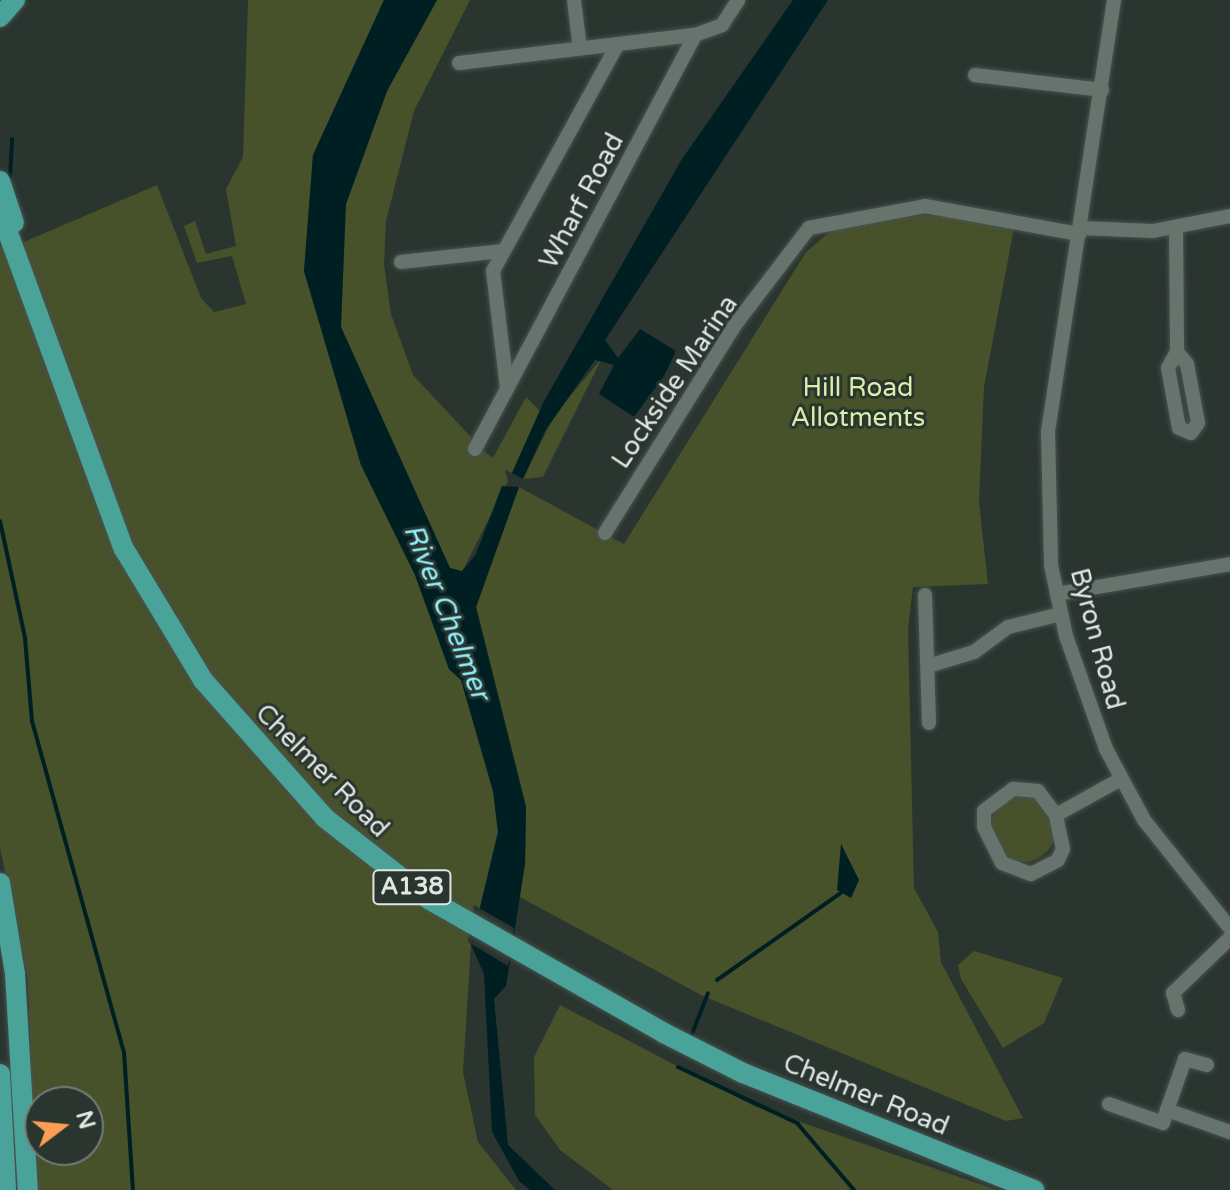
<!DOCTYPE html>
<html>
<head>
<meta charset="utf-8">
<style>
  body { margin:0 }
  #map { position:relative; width:1230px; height:1190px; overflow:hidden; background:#2a3530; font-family:"Varela Round",sans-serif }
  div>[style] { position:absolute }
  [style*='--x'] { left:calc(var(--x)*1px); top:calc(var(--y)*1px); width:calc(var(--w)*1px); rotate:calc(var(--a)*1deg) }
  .green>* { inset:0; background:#47512a }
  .round { border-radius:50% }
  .water>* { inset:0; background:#001f23 }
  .pier>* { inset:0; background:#2a3530 }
  .stream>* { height:4px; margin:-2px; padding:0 2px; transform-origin:2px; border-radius:2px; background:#001f23 }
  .roads { filter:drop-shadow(0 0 2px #48524d) drop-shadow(0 0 2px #48524d) }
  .minor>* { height:14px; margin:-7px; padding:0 7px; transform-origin:7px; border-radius:7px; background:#67746d }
  .primary>* { height:20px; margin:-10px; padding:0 10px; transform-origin:10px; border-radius:10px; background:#4aa399 }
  span { translate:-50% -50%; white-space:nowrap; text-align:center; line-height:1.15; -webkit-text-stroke:6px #2a3530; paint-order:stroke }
  .shield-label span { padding:2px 6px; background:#2a3530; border:2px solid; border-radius:6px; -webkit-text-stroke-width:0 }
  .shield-label { font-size:24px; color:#e0e7e3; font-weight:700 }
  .street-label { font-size:26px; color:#e0e7e3 }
  .park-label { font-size:26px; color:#daeea8 }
  .water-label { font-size:28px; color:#8eeffd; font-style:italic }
  .north { position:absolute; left:24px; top:1086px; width:80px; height:80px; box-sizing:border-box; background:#2a3530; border:2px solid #737c78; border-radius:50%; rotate:74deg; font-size:22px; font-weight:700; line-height:32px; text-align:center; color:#e0e7e3 }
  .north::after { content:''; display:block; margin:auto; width:28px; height:36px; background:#fc9d54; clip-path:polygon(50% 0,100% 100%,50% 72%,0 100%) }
</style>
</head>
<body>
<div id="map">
  <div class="green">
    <div style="clip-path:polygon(evenodd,248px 0,384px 0,313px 155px,304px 271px,361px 465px,415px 575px,449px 669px,461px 680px,493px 791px,498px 832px,471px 945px,463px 1072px,478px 1142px,516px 1190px,35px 1190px,28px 978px,0 848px,0 244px,5px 250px,157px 185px,201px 298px,214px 312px,246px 304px,232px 256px,197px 263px,184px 226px,195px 221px,206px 254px,236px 246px,226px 189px,243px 157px,248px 0,40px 1102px,88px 1102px,88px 1150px,40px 1150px,40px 1102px)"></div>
    <div style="clip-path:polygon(470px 0,414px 111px,386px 221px,384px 264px,391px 314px,413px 375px,484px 451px,493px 458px,526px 397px,540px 411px,512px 473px,505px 470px,508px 481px,462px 572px,450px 568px,421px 511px,341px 327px,338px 267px,346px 204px,387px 91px,437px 0)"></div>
    <div style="clip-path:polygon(925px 214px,1014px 228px,984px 387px,979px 502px,988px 584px,913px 587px,908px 629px,914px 888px,938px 932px,941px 962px,1023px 1118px,1006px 1121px,703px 996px,516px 895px,525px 864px,526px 807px,476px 607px,519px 487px,624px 544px,806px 252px,833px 229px)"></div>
    <div style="clip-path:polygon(602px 358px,543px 477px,523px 479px,555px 414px)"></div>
    <div class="round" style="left:990px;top:796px;width:66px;height:66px"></div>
    <div style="clip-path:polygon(974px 951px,1063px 978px,1044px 1023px,1003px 1048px,961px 979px,958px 965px)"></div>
    <div style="clip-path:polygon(560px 1005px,754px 1106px,997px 1190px,613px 1190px,560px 1150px,535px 1115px,534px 1057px)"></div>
  </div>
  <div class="water">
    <div style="clip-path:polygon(384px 0,437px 0,387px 91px,346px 204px,341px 327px,450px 568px,462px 571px,476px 554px,502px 486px,519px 487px,476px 607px,526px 807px,525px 864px,506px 986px,494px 999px,508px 1145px,555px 1190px,530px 1190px,519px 1181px,492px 1132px,484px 974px,471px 945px,498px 832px,493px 791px,461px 680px,449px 669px,415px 575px,361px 465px,304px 271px,313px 155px)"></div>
    <div style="clip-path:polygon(793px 0,828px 0,605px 340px,618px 358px,640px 329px,676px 351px,664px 376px,634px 417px,599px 394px,614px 365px,595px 360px,545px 431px,523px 479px,512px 473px,544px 401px,682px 159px)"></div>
    <div style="clip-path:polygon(841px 844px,859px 880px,851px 898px,837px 890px)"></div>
  </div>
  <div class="pier">
    <div style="clip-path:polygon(474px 905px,514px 928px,508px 966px,468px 942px)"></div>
  </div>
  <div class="stream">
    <div style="--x:10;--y:178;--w:39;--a:-87"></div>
    <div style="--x:0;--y:521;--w:120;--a:77.9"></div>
    <div style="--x:25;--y:638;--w:83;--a:85.2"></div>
    <div style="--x:32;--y:721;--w:344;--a:74.5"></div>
    <div style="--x:124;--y:1052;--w:138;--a:86.3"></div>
    <div style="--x:717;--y:980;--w:151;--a:-35.1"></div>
    <div style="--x:690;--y:1039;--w:49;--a:-68.6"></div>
    <div style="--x:678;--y:1067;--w:132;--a:25.2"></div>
    <div style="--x:797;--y:1123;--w:88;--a:49.6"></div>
  </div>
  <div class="roads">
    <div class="minor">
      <div style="--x:574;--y:0;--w:49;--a:83"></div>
      <div style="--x:1114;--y:0;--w:435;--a:98.7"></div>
      <div style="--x:1048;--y:430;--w:135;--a:88.7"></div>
      <div style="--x:1051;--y:565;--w:73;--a:78.1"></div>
      <div style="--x:1066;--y:636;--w:120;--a:70.5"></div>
      <div style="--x:1106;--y:749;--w:81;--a:61.8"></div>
      <div style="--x:1144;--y:820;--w:138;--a:51.5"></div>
      <div style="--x:459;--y:63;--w:238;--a:-6.8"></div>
      <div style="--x:975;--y:75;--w:128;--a:6.7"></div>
      <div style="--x:1176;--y:227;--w:125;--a:89.5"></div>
      <div style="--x:1177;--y:352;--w:16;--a:50"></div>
      <div style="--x:1187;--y:364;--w:60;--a:79.4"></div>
      <div style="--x:1198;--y:423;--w:12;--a:125"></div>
      <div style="--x:1191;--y:433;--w:13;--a:-157"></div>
      <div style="--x:1179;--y:428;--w:61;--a:-100.4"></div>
      <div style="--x:1168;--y:368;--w:18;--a:-61"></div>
      <div style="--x:1080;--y:228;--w:73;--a:2.4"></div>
      <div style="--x:1153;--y:231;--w:78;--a:-11"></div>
      <div style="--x:401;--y:262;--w:103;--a:-6.2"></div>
      <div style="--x:507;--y:388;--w:118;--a:-96.8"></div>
      <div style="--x:493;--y:271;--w:259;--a:-61.2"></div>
      <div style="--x:475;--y:449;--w:469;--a:-62"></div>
      <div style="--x:695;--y:35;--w:29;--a:-20"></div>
      <div style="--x:722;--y:25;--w:30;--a:-57"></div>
      <div style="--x:605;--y:533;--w:245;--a:-58"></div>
      <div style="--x:735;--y:325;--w:122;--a:-52.7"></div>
      <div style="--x:809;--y:228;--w:118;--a:-10.7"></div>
      <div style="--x:925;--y:206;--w:157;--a:10.3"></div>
      <div style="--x:1057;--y:594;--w:176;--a:-9.8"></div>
      <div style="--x:925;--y:595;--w:128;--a:88.2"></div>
      <div style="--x:928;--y:666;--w:48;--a:-16.9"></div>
      <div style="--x:974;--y:652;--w:42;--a:-36.3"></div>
      <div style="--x:1008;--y:627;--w:55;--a:-13.8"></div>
      <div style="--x:1056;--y:815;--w:30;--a:-127"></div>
      <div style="--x:1038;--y:791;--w:25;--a:-175"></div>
      <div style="--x:1013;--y:789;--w:36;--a:143"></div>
      <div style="--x:984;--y:811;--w:16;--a:90"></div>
      <div style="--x:984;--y:827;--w:40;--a:63.4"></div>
      <div style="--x:1002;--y:863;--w:31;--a:21"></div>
      <div style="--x:1031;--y:874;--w:30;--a:-27"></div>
      <div style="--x:1058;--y:860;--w:12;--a:-66"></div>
      <div style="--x:1063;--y:849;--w:35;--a:-102"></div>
      <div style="--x:1056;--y:815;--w:74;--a:-29"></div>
      <div style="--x:1178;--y:1010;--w:18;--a:-106"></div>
      <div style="--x:1173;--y:993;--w:79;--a:-44"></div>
      <div style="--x:1207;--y:1065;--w:23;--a:-165"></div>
      <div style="--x:1185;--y:1059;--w:54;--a:109.4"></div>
      <div style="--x:1167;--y:1110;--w:67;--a:19.2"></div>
      <div style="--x:1109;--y:1104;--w:57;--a:19.4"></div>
      <div style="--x:1163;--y:1123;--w:14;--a:-73"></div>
    </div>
    <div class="primary">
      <div style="--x:0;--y:17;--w:23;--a:-49"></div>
      <div style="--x:0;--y:181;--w:44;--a:71.6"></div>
      <div style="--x:0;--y:211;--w:360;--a:69.9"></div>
      <div style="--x:124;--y:549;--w:153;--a:58.9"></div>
      <div style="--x:203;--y:680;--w:184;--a:48.5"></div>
      <div style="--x:325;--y:818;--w:133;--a:38"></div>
      <div style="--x:430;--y:900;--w:269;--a:29.6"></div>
      <div style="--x:664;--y:1033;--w:89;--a:26.9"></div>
      <div style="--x:743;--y:1073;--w:314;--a:21.9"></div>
      <div style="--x:0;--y:883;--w:92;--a:80.6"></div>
      <div style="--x:15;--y:974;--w:216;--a:86.6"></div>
      <div style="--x:0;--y:1074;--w:116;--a:87"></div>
    </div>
  </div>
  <div class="shield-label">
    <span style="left:412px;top:887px">A138</span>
  </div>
  <div class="street-label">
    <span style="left:582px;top:201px;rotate:-62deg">Wharf Road</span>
    <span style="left:675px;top:382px;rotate:-56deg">Lockside Marina</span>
    <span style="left:1097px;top:639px;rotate:75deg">Byron Road</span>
    <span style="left:322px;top:771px;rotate:45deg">Chelmer Road</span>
    <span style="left:866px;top:1095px;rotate:22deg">Chelmer Road</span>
  </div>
  <div class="park-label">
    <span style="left:858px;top:403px">Hill Road<br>Allotments</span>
  </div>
  <div class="water-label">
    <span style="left:447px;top:612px;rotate:68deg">River Chelmer</span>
  </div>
  <div class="north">N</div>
</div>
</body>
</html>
